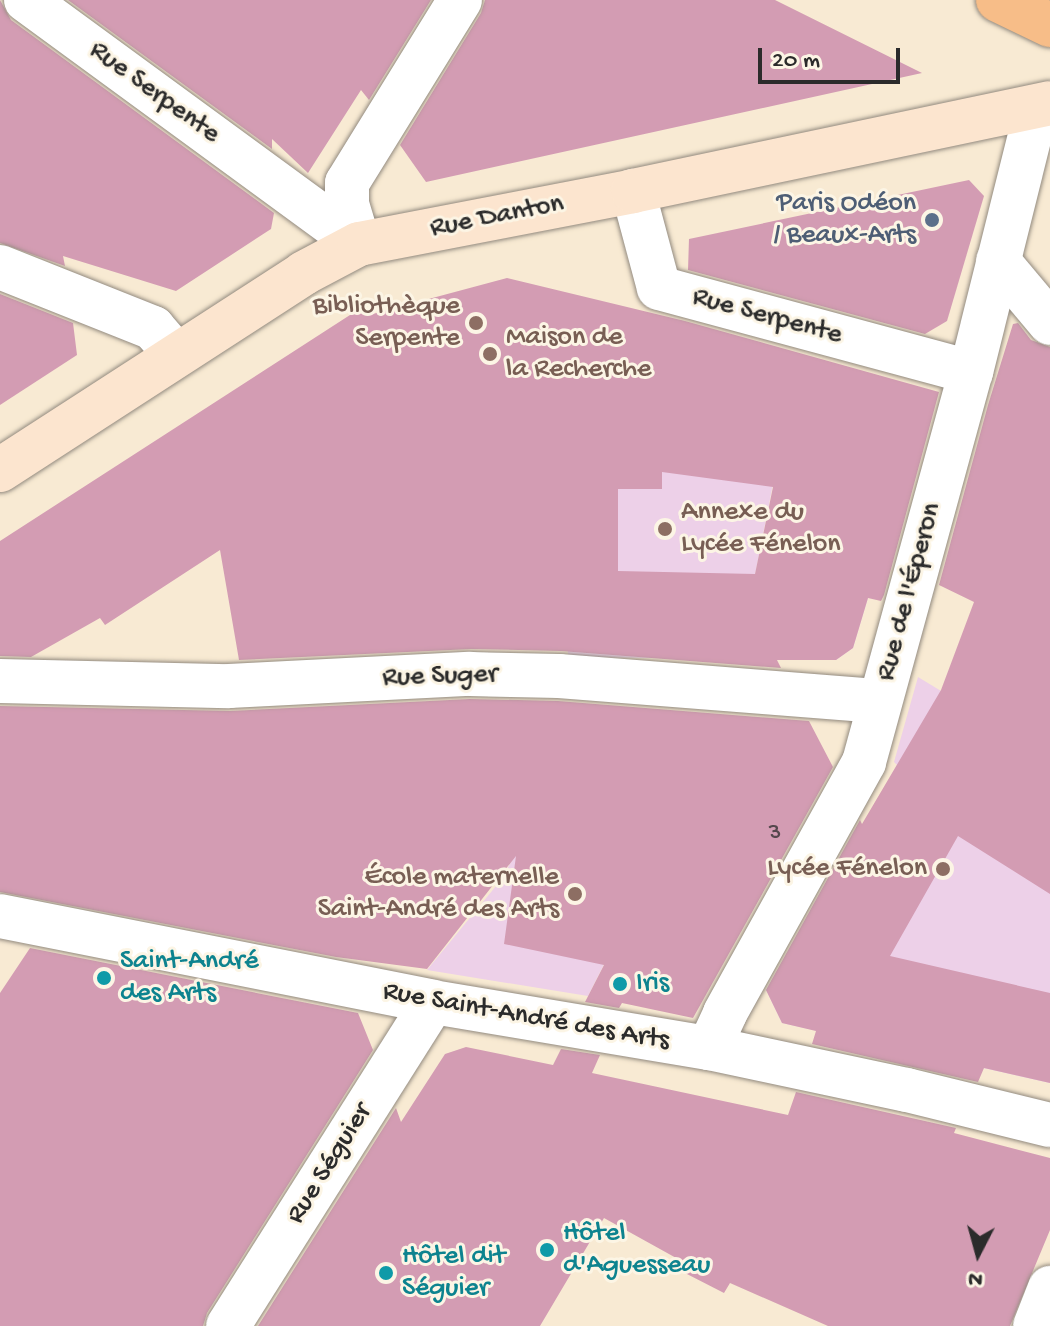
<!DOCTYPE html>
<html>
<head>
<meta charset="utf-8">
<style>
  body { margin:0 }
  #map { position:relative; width:1050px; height:1326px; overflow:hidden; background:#f8ead3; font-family:"Gochi Hand",sans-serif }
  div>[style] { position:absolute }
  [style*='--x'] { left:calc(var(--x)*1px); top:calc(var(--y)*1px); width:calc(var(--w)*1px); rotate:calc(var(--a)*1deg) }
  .built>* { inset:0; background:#edd0e8 }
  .building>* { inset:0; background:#d39cb3 }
  .roads { filter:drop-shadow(0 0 2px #928a7f) drop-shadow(0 0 2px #928a7f) }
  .street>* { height:44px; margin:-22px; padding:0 22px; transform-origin:22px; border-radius:22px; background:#fff }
  .secondary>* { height:44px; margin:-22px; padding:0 22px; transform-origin:22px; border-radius:22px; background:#fce5cf }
  .primary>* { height:44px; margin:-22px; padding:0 22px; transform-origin:22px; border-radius:22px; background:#f7bd88 }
  .dots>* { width:22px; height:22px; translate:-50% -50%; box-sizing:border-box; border:4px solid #fcf5e5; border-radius:50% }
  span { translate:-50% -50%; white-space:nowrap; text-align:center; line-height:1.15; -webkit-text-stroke:6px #fcf5e5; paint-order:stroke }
  .number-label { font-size:24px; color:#55474d }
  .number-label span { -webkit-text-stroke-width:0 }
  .street-label { font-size:28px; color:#2b2b2b }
  .service-label { font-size:28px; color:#4e5e75 }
  .right { translate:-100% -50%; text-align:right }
  .education-label { font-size:28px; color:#785e54 }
  .left { translate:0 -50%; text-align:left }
  .culture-label { font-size:28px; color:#0d838f }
  .north { position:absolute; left:938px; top:1214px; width:80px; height:80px; -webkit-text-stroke:6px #fcf5e5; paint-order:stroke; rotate:186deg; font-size:22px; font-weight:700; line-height:32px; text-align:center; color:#2b2b2b }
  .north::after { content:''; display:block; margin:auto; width:28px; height:36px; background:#2b2b2b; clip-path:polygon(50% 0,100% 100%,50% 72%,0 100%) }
  .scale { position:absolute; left:758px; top:48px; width:142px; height:36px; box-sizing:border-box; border:4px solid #2b2b2b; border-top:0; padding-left:10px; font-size:24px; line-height:28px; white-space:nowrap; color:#2b2b2b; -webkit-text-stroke:6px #fcf5e5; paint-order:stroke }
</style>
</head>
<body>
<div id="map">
  <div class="built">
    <div style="clip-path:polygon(564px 457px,773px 484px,755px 575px,868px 598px,853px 648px,836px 660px,568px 657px)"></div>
    <div style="clip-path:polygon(918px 677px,1050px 757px,1050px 1083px,782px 1023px,766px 990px,897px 765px,894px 762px)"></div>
    <div style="clip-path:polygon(523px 795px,638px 897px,588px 996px,427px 970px,496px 886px,515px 856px)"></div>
  </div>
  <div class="building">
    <div style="clip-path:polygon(0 0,11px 20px,274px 213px,271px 229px,176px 291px,63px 256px,65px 266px,0 243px)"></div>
    <div style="clip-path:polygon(68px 0,431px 0,369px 100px,361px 90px,308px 173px,272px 139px,272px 149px)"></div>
    <div style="clip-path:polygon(485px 0,775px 0,922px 73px,426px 182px,400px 145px,481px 13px)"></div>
    <div style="clip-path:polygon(969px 180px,984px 196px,947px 321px,925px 334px,688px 270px,689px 239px)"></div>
    <div style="clip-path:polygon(evenodd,507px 278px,685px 321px,939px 392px,884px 595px,881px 601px,868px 598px,853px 648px,836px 660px,777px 660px,781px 668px,561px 651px,471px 649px,239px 660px,220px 550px,105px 625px,100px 618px,31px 657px,0 656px,0 541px,350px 315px,359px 312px,369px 315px,507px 278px,662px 472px,773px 487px,755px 574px,618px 571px,618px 489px,662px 489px,662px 472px)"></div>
    <div style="clip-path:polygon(0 294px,73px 323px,77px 355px,0 405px)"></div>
    <div style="clip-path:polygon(1018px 323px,1031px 340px,1050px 347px,1050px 894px,958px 836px,890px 956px,1050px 993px,1050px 1083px,984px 1068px,978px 1082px,812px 1044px,816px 1031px,782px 1023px,766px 990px,860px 820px,862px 824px,941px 690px,974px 602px,939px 585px,988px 405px,1013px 324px)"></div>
    <div style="clip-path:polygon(470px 699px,558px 701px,809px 721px,833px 767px,693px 1018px,622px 1003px,619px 1008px,585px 1002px,604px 965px,504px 944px,516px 856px,427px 969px,336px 957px,0 892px,0 706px,230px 711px)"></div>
    <div style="clip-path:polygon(30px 948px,358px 1013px,373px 1050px,207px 1313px,203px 1326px,0 1326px,0 993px)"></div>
    <div style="clip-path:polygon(466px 1047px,553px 1065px,561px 1049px,600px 1055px,592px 1073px,788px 1115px,796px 1092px,956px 1128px,954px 1133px,1050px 1158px,1050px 1230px,1010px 1326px,828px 1326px,730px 1283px,724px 1293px,683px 1272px,687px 1264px,604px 1218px,540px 1326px,258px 1326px,396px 1108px,401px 1122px,445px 1054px)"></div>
  </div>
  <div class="roads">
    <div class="street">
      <div style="--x:26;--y:0;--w:413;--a:36.2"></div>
      <div style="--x:633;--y:191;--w:100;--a:75"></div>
      <div style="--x:659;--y:288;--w:323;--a:15.1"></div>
      <div style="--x:359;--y:244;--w:42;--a:-106.7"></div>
      <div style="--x:347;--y:204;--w:21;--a:-90"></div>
      <div style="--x:347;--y:183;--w:215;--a:-58.3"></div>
      <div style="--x:998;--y:261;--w:81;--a:50"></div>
      <div style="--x:0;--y:267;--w:165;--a:21.7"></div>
      <div style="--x:153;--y:328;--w:35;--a:49"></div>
      <div style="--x:0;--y:681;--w:229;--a:1.3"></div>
      <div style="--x:229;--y:686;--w:241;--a:-2.9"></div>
      <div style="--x:470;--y:674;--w:89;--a:1.3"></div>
      <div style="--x:559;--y:676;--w:321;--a:4.5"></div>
      <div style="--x:0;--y:916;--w:441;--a:11.2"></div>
      <div style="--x:433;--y:1002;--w:280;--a:9.5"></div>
      <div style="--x:709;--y:1048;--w:202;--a:12"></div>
      <div style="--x:907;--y:1090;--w:147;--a:13.8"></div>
      <div style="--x:709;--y:1048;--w:38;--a:-65"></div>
      <div style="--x:725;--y:1013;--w:287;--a:-61"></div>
      <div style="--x:864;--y:762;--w:404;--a:-74.7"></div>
      <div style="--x:971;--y:372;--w:273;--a:-76"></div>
      <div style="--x:228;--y:1326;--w:383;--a:-57.7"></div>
      <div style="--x:1035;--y:1326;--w:41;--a:-68.5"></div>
    </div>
    <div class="secondary">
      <div style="--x:0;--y:470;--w:362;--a:-32.9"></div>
      <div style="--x:304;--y:273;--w:62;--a:-27.8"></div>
      <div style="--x:359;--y:244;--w:279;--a:-10.9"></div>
      <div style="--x:633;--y:191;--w:426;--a:-11.9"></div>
    </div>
    <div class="primary">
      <div style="--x:998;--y:0;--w:58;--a:25.7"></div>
    </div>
  </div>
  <div class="dots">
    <div style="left:932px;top:220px;background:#5c6f8a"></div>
    <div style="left:476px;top:323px;background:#8d6e63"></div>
    <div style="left:490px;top:354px;background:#8d6e63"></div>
    <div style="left:665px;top:529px;background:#8d6e63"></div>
    <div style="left:943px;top:869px;background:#8d6e63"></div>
    <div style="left:575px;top:894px;background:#8d6e63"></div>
    <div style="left:104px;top:978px;background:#0f9aa8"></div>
    <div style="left:620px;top:984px;background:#0f9aa8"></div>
    <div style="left:547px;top:1250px;background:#0f9aa8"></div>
    <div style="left:386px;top:1273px;background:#0f9aa8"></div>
  </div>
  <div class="number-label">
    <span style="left:775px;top:834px">3</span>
  </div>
  <div class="street-label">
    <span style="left:154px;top:93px;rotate:36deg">Rue Serpente</span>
    <span style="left:497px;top:217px;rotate:-11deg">Rue Danton</span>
    <span style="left:767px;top:317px;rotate:15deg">Rue Serpente</span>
    <span style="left:910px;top:592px;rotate:-75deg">Rue de l'Éperon</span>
    <span style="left:440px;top:677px;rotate:-2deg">Rue Suger</span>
    <span style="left:526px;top:1017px;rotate:10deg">Rue Saint-André des Arts</span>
    <span style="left:330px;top:1164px;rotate:-58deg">Rue Séguier</span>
  </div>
  <div class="service-label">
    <span class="right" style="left:916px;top:220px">Paris Odéon<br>/ Beaux-Arts</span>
  </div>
  <div class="education-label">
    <span class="right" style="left:460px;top:323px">Bibliothèque<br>Serpente</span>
    <span class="left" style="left:506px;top:354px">Maison de<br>la Recherche</span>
    <span class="left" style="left:681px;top:529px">Annexe du<br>Lycée Fénelon</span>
    <span class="right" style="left:927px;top:869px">Lycée Fénelon</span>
    <span class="right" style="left:559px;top:894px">École maternelle<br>Saint-André des Arts</span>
  </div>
  <div class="culture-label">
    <span class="left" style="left:120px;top:978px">Saint-André<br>des Arts</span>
    <span class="left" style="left:636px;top:984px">Iris</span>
    <span class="left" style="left:563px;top:1250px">Hôtel<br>d'Aguesseau</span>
    <span class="left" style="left:402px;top:1273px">Hôtel dit<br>Séguier</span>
  </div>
  <div class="north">N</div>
  <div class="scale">20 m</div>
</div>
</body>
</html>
